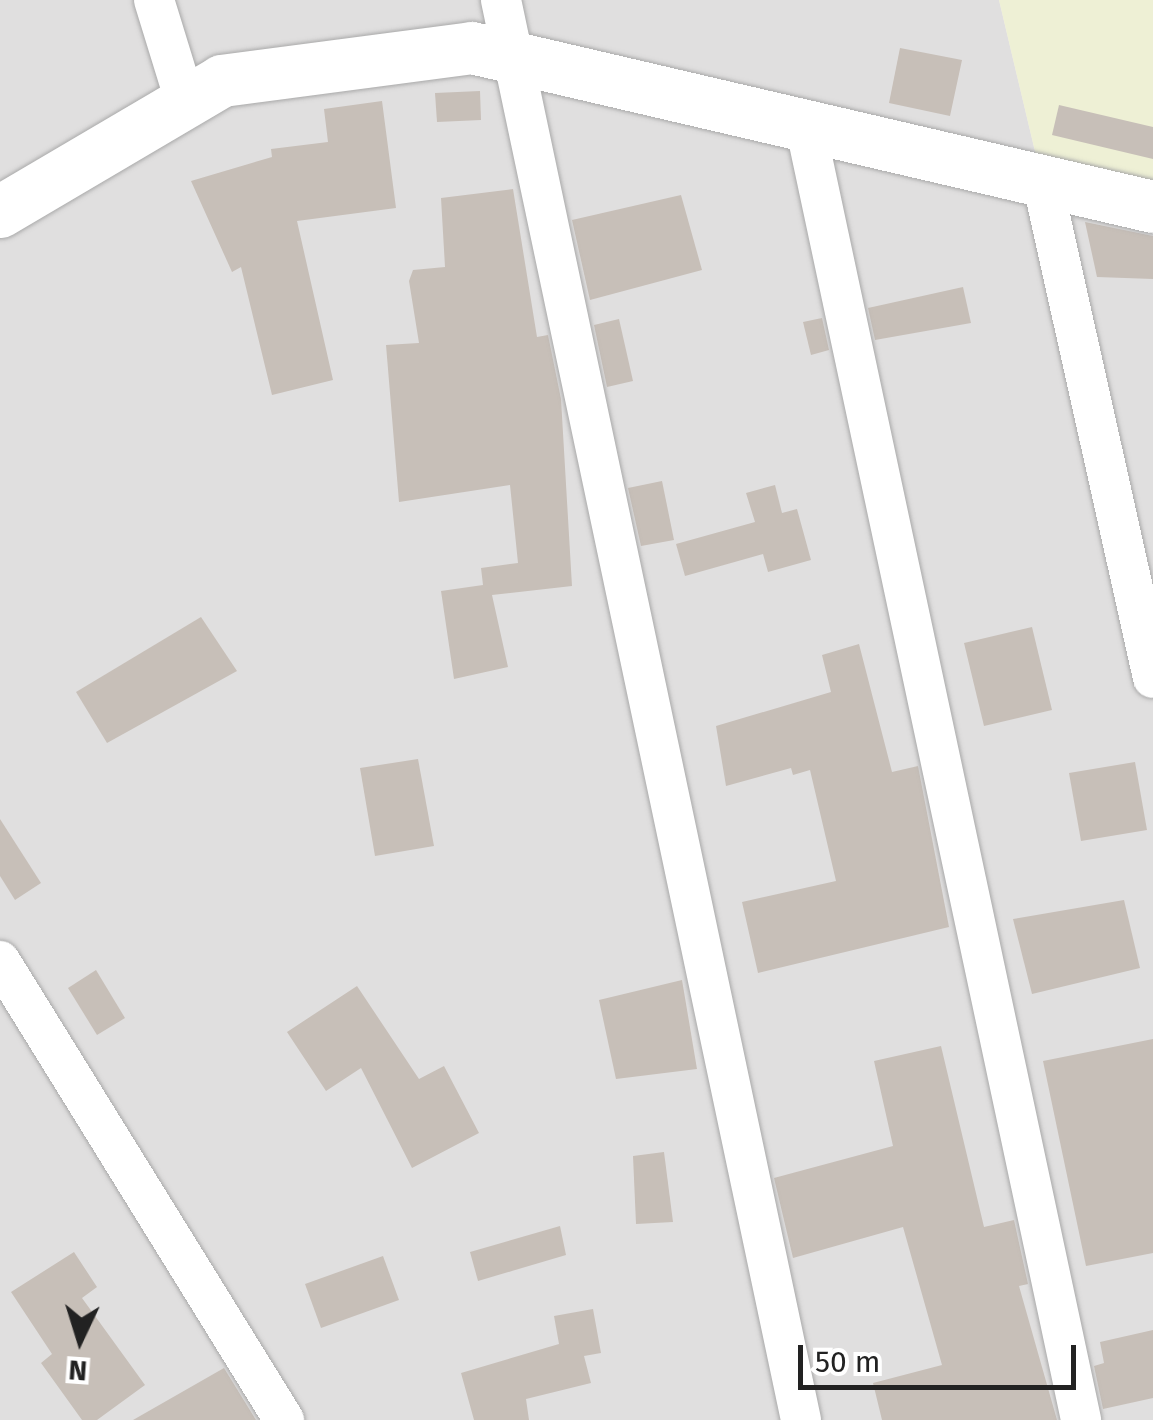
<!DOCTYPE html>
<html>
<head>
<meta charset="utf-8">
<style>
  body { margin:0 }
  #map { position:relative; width:1153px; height:1420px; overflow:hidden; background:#f2efe9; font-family:"Fira Sans",sans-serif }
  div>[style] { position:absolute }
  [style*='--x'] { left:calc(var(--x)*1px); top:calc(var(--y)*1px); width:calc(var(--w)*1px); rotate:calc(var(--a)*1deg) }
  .residential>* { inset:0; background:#e0dfdf }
  .farmland>* { inset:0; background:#eef0d5 }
  .building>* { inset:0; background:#c7bfb8 }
  .roads { filter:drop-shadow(0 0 2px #a9a9a9) drop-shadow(0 0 2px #a9a9a9) }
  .minor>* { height:40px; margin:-20px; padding:0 20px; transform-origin:20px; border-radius:20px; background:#fff }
  .tertiary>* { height:52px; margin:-26px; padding:0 26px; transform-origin:26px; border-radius:26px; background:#fff }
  span { translate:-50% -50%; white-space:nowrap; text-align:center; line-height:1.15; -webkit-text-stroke:8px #fff; paint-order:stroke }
  .north { position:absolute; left:30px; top:1290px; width:100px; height:100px; -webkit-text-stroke:8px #fff; paint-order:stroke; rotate:184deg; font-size:28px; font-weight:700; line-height:40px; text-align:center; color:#222 }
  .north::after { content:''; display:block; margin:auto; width:35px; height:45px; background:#222; clip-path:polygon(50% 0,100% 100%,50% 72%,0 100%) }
  .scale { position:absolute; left:798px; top:1345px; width:278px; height:45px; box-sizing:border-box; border:5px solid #222; border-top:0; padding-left:12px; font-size:30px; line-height:35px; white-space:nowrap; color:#222; -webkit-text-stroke:8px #fff; paint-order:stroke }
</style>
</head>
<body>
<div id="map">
  <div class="residential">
    <div style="clip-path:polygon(0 0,999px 0,1043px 185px,1153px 207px,1153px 1420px,0 1420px)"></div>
  </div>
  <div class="farmland">
    <div style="clip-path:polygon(999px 0,1153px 0,1153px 207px,1043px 185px)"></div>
  </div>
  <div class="building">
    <div style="clip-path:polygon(900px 48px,962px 60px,950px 116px,889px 103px)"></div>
    <div style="clip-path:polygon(480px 91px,481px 120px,437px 122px,435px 93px)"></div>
    <div style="clip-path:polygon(382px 101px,396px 208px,297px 221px,333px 380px,272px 395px,241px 267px,232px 272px,191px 181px,272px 157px,271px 149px,328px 142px,324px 109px)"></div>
    <div style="clip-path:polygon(1059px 105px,1153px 127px,1153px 159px,1052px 135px)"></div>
    <div style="clip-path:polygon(513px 189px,537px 337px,548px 335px,561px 399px,572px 586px,492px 595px,508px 667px,454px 679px,441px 591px,483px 585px,481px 568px,518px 563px,510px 485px,399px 502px,386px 345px,419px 343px,409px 281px,413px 270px,445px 267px,441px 198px)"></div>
    <div style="clip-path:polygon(681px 195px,702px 270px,590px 300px,572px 220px)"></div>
    <div style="clip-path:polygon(1085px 222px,1153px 236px,1153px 279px,1097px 277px)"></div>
    <div style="clip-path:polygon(963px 287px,971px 323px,875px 340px,868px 308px)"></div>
    <div style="clip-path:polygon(822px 318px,829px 350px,811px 355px,803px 322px)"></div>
    <div style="clip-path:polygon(619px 319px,633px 381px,607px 387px,594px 325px)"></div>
    <div style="clip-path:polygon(662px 481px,674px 540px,641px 546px,628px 488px)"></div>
    <div style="clip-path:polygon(775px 485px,782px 513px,797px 509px,811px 560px,768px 572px,763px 554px,685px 576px,676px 544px,755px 522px,746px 493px)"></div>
    <div style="clip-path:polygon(201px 617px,237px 671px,107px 743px,76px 692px)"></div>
    <div style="clip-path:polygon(1032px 627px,1052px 710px,984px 726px,964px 643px)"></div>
    <div style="clip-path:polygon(859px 644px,892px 772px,918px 766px,949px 927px,758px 973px,742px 902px,836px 881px,810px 770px,793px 775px,791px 768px,726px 786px,716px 726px,831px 692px,822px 655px)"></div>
    <div style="clip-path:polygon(418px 759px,434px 846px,375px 856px,360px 768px)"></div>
    <div style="clip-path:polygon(1135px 762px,1147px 830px,1081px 841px,1069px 773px)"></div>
    <div style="clip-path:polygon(0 819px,41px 883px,15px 900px,0 876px)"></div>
    <div style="clip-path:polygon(1124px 900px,1140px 968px,1032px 994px,1013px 919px)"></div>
    <div style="clip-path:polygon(96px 970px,125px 1018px,97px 1035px,68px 988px)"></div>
    <div style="clip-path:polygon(682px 980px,697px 1069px,616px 1079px,599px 1000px)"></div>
    <div style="clip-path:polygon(357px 986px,419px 1079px,444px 1066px,479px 1133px,412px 1168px,361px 1068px,326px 1091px,287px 1032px)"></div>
    <div style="clip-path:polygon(1153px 1039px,1153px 1253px,1086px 1266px,1043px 1061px)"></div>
    <div style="clip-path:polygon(941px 1046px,984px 1227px,1014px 1220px,1028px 1284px,1019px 1286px,1057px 1420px,882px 1420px,873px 1383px,942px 1365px,903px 1227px,793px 1258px,774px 1178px,893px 1146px,874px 1061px)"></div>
    <div style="clip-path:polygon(664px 1152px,673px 1222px,636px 1224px,633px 1156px)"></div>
    <div style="clip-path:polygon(560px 1226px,566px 1255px,478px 1281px,470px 1252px)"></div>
    <div style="clip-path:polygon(74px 1252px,97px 1287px,82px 1298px,145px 1385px,97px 1420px,82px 1420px,41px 1363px,52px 1354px,11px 1292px)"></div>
    <div style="clip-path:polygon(383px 1256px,399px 1300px,321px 1328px,305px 1284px)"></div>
    <div style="clip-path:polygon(593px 1309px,601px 1353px,584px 1356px,591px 1383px,526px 1399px,529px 1420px,474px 1420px,461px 1373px,559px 1344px,554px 1316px)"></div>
    <div style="clip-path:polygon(1153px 1330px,1153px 1398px,1103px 1409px,1094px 1366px,1104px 1363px,1100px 1342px)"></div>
    <div style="clip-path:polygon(224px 1368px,256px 1420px,133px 1420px)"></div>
  </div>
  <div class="roads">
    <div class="minor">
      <div style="--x:154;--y:0;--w:109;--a:72.9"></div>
      <div style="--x:501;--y:0;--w:1451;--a:78.07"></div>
      <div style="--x:806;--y:129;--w:1320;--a:77.97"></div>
      <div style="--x:1043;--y:185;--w:505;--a:77.42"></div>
      <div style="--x:0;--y:961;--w:540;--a:58.25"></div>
    </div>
    <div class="tertiary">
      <div style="--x:0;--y:212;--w:258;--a:-30.5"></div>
      <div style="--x:222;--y:81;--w:252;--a:-7.5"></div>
      <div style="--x:472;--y:48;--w:699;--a:13.14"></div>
    </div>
  </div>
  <div class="north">N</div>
  <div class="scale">50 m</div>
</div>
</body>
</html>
